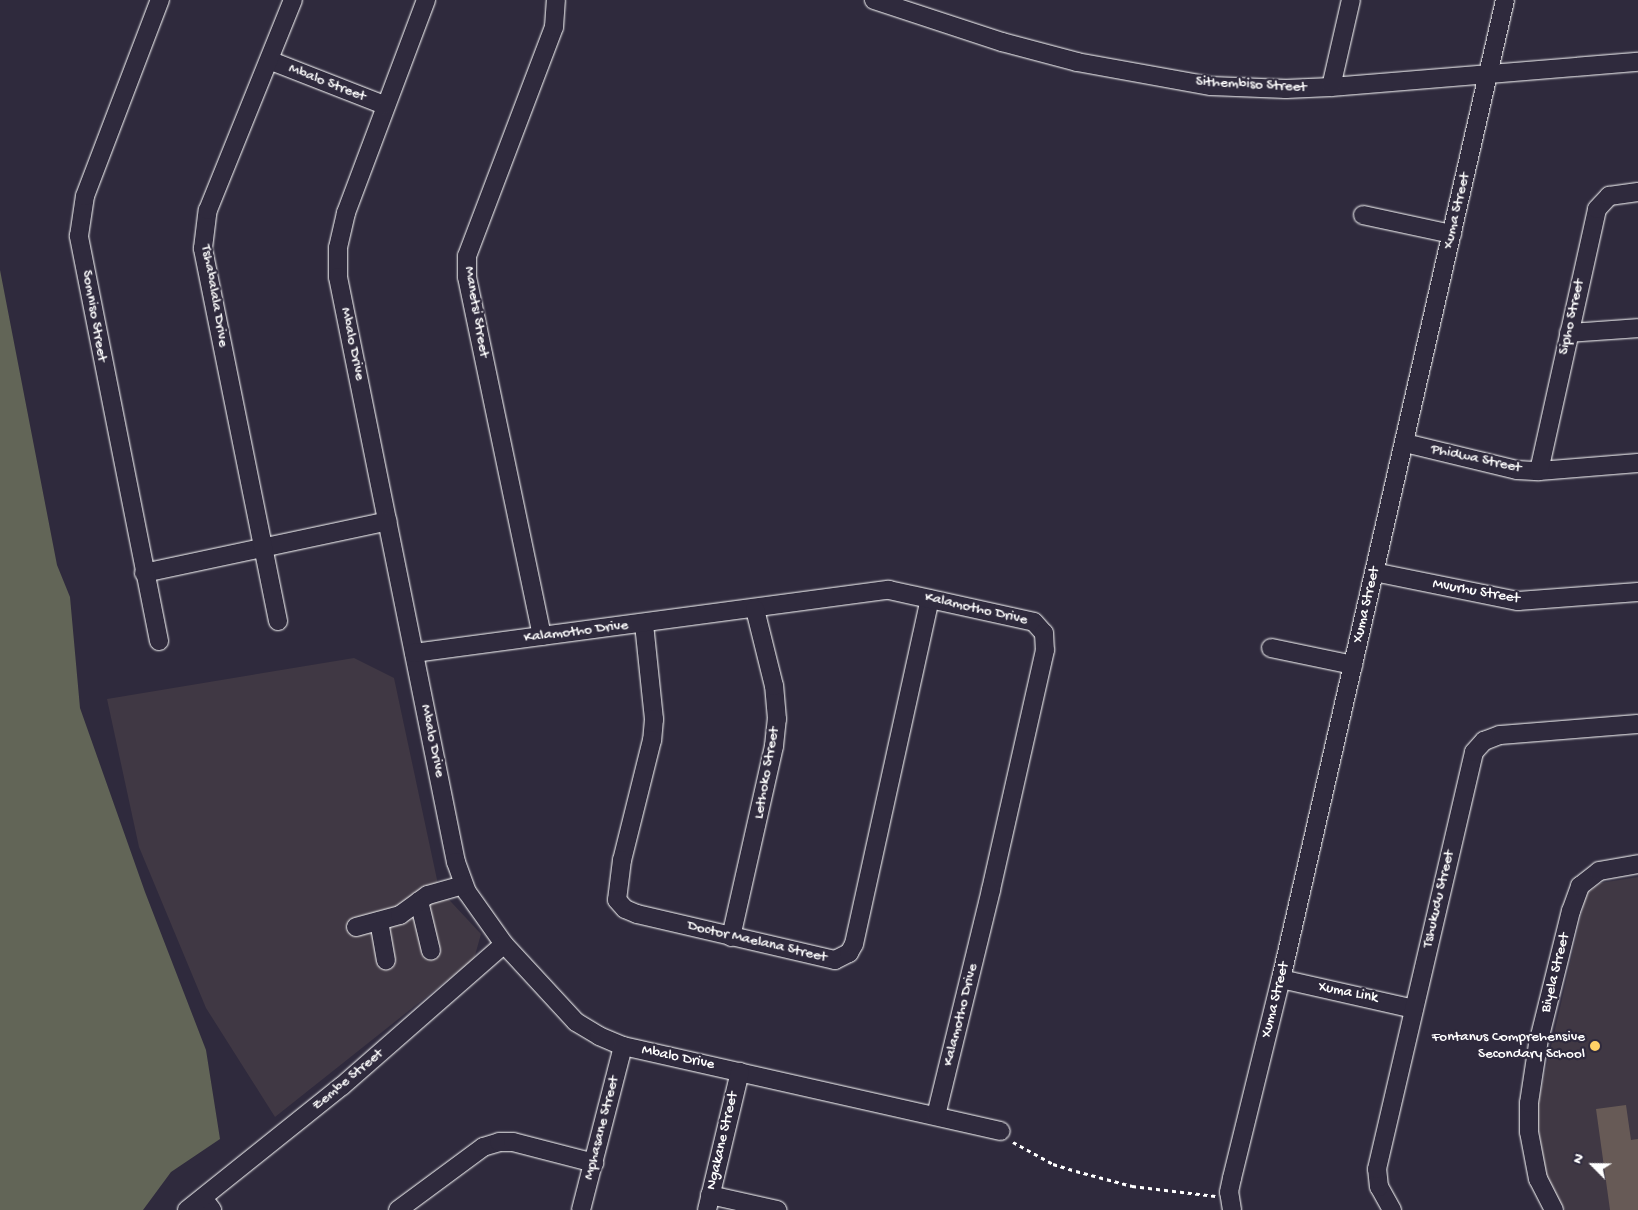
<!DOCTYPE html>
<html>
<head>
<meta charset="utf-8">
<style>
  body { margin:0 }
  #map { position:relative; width:1638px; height:1210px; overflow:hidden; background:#2f2a3d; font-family:"Gochi Hand",sans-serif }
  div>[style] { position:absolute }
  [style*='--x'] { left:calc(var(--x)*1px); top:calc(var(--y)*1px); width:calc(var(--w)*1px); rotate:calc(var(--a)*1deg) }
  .built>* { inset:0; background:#403844 }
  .green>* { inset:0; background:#626557 }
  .building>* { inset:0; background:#675a56 }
  .path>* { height:3px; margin-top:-1.5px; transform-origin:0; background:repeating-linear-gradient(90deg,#fff 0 4px,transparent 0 8px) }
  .roads { filter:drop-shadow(0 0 1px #fff) drop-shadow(0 0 1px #fff) }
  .minor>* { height:18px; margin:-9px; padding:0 9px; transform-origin:9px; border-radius:9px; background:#2f2a3d }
  .dots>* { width:14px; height:14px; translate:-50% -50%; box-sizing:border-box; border:2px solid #2f2a3d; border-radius:50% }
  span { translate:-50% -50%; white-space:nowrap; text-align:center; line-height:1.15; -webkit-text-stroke:4.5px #2f2a3d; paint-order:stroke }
  .street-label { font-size:15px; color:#fff }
  .poi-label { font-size:15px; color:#fff }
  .right { translate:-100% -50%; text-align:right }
  .north { position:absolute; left:1568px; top:1140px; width:50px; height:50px; -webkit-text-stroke:4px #2f2a3d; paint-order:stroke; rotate:293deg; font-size:14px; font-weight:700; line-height:20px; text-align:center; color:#fff }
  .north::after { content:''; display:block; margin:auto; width:18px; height:22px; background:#fff; clip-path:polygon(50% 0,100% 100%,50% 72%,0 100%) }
</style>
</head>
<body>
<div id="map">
  <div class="built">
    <div style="clip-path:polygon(354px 658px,394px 678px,439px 889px,481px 934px,474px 959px,275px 1117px,206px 1008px,139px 847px,107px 699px)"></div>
    <div style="clip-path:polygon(1638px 877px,1638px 1210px,1565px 1210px,1547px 1183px,1536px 1112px,1586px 894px,1600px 883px)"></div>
  </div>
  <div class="green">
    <div style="clip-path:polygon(0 270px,57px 565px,70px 597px,80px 708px,145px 892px,206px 1050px,220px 1139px,171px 1172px,143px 1210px,0 1210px)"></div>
  </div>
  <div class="building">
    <div style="clip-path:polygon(1626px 1105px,1631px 1140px,1638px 1139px,1638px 1210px,1610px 1210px,1596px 1109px)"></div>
  </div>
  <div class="path">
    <div style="--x:1013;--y:1142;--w:46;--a:28.8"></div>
    <div style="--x:1053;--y:1164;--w:24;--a:17"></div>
    <div style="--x:1076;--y:1171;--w:58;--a:15"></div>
    <div style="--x:1132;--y:1186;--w:84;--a:6.9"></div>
  </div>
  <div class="roads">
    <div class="minor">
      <div style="--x:426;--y:0;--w:228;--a:110.6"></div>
      <div style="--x:346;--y:213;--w:36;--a:103"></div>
      <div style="--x:338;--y:248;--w:29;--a:90"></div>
      <div style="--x:338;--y:277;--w:597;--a:78.6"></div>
      <div style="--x:456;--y:862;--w:32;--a:70"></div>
      <div style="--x:467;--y:892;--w:64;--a:54.6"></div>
      <div style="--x:504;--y:944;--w:106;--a:47.3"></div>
      <div style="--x:576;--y:1022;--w:27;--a:31"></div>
      <div style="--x:599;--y:1036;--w:26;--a:23"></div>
      <div style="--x:623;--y:1046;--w:387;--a:12.7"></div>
      <div style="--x:874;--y:0;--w:135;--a:18.2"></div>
      <div style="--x:1002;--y:42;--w:78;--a:14.9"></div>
      <div style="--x:1077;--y:62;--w:136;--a:10.2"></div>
      <div style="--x:1211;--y:86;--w:75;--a:2.3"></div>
      <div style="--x:1286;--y:89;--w:45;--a:-2.5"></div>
      <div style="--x:1331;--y:87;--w:308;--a:-4.7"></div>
      <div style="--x:271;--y:61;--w:121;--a:21.3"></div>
      <div style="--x:1331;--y:87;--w:89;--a:-77.1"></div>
      <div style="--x:1363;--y:215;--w:91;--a:12.1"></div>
      <div style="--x:1569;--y:333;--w:69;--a:-4.1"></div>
      <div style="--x:1405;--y:443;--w:115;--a:13.6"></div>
      <div style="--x:1517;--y:470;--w:22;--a:3"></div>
      <div style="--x:1539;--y:471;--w:99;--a:-4.6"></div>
      <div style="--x:1539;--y:471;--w:268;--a:-77.5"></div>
      <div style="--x:1597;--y:209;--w:18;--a:-47"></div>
      <div style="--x:1609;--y:196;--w:29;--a:-8"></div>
      <div style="--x:1374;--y:572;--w:147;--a:11.4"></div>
      <div style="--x:1518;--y:601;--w:120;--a:-4.3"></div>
      <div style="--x:144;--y:573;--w:249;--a:-12"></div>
      <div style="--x:278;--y:621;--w:380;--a:-101.4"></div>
      <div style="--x:203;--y:248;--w:38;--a:-83"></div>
      <div style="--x:208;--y:210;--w:227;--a:-68"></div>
      <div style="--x:644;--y:624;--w:96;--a:84"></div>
      <div style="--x:654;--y:719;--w:21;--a:95"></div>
      <div style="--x:652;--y:740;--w:124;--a:104"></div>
      <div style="--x:622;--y:860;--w:40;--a:97.1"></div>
      <div style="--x:617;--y:900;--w:12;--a:48"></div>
      <div style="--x:625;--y:909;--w:13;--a:23"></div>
      <div style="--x:637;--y:914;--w:203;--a:13.1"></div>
      <div style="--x:835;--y:960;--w:16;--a:-27"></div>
      <div style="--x:849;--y:953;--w:10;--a:-61"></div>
      <div style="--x:854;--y:944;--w:353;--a:-77.6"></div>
      <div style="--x:542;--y:636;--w:367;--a:-101.8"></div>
      <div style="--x:467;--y:277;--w:21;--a:-90"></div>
      <div style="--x:467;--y:256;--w:245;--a:-69.2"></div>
      <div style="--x:554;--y:27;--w:27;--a:-86"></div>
      <div style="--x:159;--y:641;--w:413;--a:-101.2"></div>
      <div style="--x:79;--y:236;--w:40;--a:-81.5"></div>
      <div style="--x:85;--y:196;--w:210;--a:-69.1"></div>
      <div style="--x:1271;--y:648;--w:84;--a:11.7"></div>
      <div style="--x:414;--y:653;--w:479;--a:-7.6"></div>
      <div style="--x:889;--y:590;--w:148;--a:12.4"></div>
      <div style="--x:1034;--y:622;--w:15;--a:48"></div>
      <div style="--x:1044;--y:633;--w:17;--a:87"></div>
      <div style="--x:1045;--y:650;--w:246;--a:102.7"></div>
      <div style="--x:991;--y:890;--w:232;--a:103.7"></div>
      <div style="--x:419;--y:901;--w:51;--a:76.5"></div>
      <div style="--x:379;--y:921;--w:40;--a:80"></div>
      <div style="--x:356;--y:927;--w:46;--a:-15.3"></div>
      <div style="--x:400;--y:915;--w:34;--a:-36"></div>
      <div style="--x:428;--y:895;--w:37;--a:-16"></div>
      <div style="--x:731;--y:937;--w:196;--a:-77.3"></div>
      <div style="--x:774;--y:746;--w:27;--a:-84"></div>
      <div style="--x:777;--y:719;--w:33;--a:-95"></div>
      <div style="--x:774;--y:686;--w:79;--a:-103.9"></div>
      <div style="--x:1281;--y:979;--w:136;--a:12.7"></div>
      <div style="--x:710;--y:1195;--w:69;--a:12.6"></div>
      <div style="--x:203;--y:1198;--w:15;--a:53"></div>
      <div style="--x:187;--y:1210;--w:198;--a:-38.7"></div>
      <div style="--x:342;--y:1086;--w:215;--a:-41.2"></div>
      <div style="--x:398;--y:1210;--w:106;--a:-36.5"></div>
      <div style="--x:483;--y:1147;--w:17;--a:-17"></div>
      <div style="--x:499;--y:1142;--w:14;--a:0"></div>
      <div style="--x:513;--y:1142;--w:84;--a:14.5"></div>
      <div style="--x:581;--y:1210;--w:169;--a:-75.6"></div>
      <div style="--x:707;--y:1210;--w:142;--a:-76.6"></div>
      <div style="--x:1232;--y:1210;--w:18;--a:-99"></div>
      <div style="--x:1229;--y:1192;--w:14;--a:-78"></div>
      <div style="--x:1232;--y:1178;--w:205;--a:-76.2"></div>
      <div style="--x:1281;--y:979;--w:1004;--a:-77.11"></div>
      <div style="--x:1392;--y:1210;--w:26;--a:-119"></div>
      <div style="--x:1379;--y:1187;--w:18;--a:-96"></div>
      <div style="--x:1377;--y:1169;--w:428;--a:-76.9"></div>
      <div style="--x:1474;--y:752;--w:15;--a:-48"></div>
      <div style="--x:1484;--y:741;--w:17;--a:-21"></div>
      <div style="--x:1500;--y:735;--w:138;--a:-4.6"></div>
      <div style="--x:1554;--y:1210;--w:35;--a:-117"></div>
      <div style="--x:1538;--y:1179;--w:48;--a:-100.8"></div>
      <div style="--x:1529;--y:1132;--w:29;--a:-90"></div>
      <div style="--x:1529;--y:1103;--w:60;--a:-81.3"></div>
      <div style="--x:1538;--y:1044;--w:137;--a:-76.1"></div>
      <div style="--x:1571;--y:911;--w:27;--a:-70"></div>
      <div style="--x:1580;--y:886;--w:24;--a:-38"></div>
      <div style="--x:1599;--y:871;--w:40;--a:-10"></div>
    </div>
  </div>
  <div class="dots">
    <div style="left:1595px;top:1046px;background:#ffd166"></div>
  </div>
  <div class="street-label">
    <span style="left:327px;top:83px;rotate:21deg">Mbalo Street</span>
    <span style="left:1251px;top:85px;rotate:3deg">Sithembiso Street</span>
    <span style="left:1457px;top:211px;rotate:-77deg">Xuma Street</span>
    <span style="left:214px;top:296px;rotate:80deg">Tshabalala Drive</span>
    <span style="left:476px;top:312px;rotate:80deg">Manetsi Street</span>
    <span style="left:94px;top:316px;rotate:80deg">Somniso Street</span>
    <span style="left:1572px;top:317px;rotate:-78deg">Sipho Street</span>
    <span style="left:352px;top:344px;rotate:78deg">Mbalo Drive</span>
    <span style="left:1476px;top:459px;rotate:12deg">Phidwa Street</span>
    <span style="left:1476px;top:592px;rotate:10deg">Mvurhu Street</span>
    <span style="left:1367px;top:605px;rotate:-77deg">Xuma Street</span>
    <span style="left:976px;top:609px;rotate:13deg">Kalamotho Drive</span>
    <span style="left:576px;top:632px;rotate:-7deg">Kalamotho Drive</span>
    <span style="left:432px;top:741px;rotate:78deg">Mbalo Drive</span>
    <span style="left:767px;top:773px;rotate:-80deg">Lethoko Street</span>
    <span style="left:1439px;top:899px;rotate:-77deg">Tshukudu Street</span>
    <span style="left:757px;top:942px;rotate:13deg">Doctor Maelana Street</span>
    <span style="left:1556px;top:973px;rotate:-76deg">Biyela Street</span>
    <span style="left:1348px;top:993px;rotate:11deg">Xuma Link</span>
    <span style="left:1276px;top:1000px;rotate:-76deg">Xuma Street</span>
    <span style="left:961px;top:1015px;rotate:-76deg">Kalamotho Drive</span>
    <span style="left:678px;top:1058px;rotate:12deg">Mbalo Drive</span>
    <span style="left:348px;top:1080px;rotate:-40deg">Zembe Street</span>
    <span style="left:602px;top:1128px;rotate:-76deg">Mphasane Street</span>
    <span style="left:723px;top:1141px;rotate:-77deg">Ngakane Street</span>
  </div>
  <div class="poi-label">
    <span class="right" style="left:1585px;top:1046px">Fontanus Comprehensive<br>Secondary School</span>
  </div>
  <div class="north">N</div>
</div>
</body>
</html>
